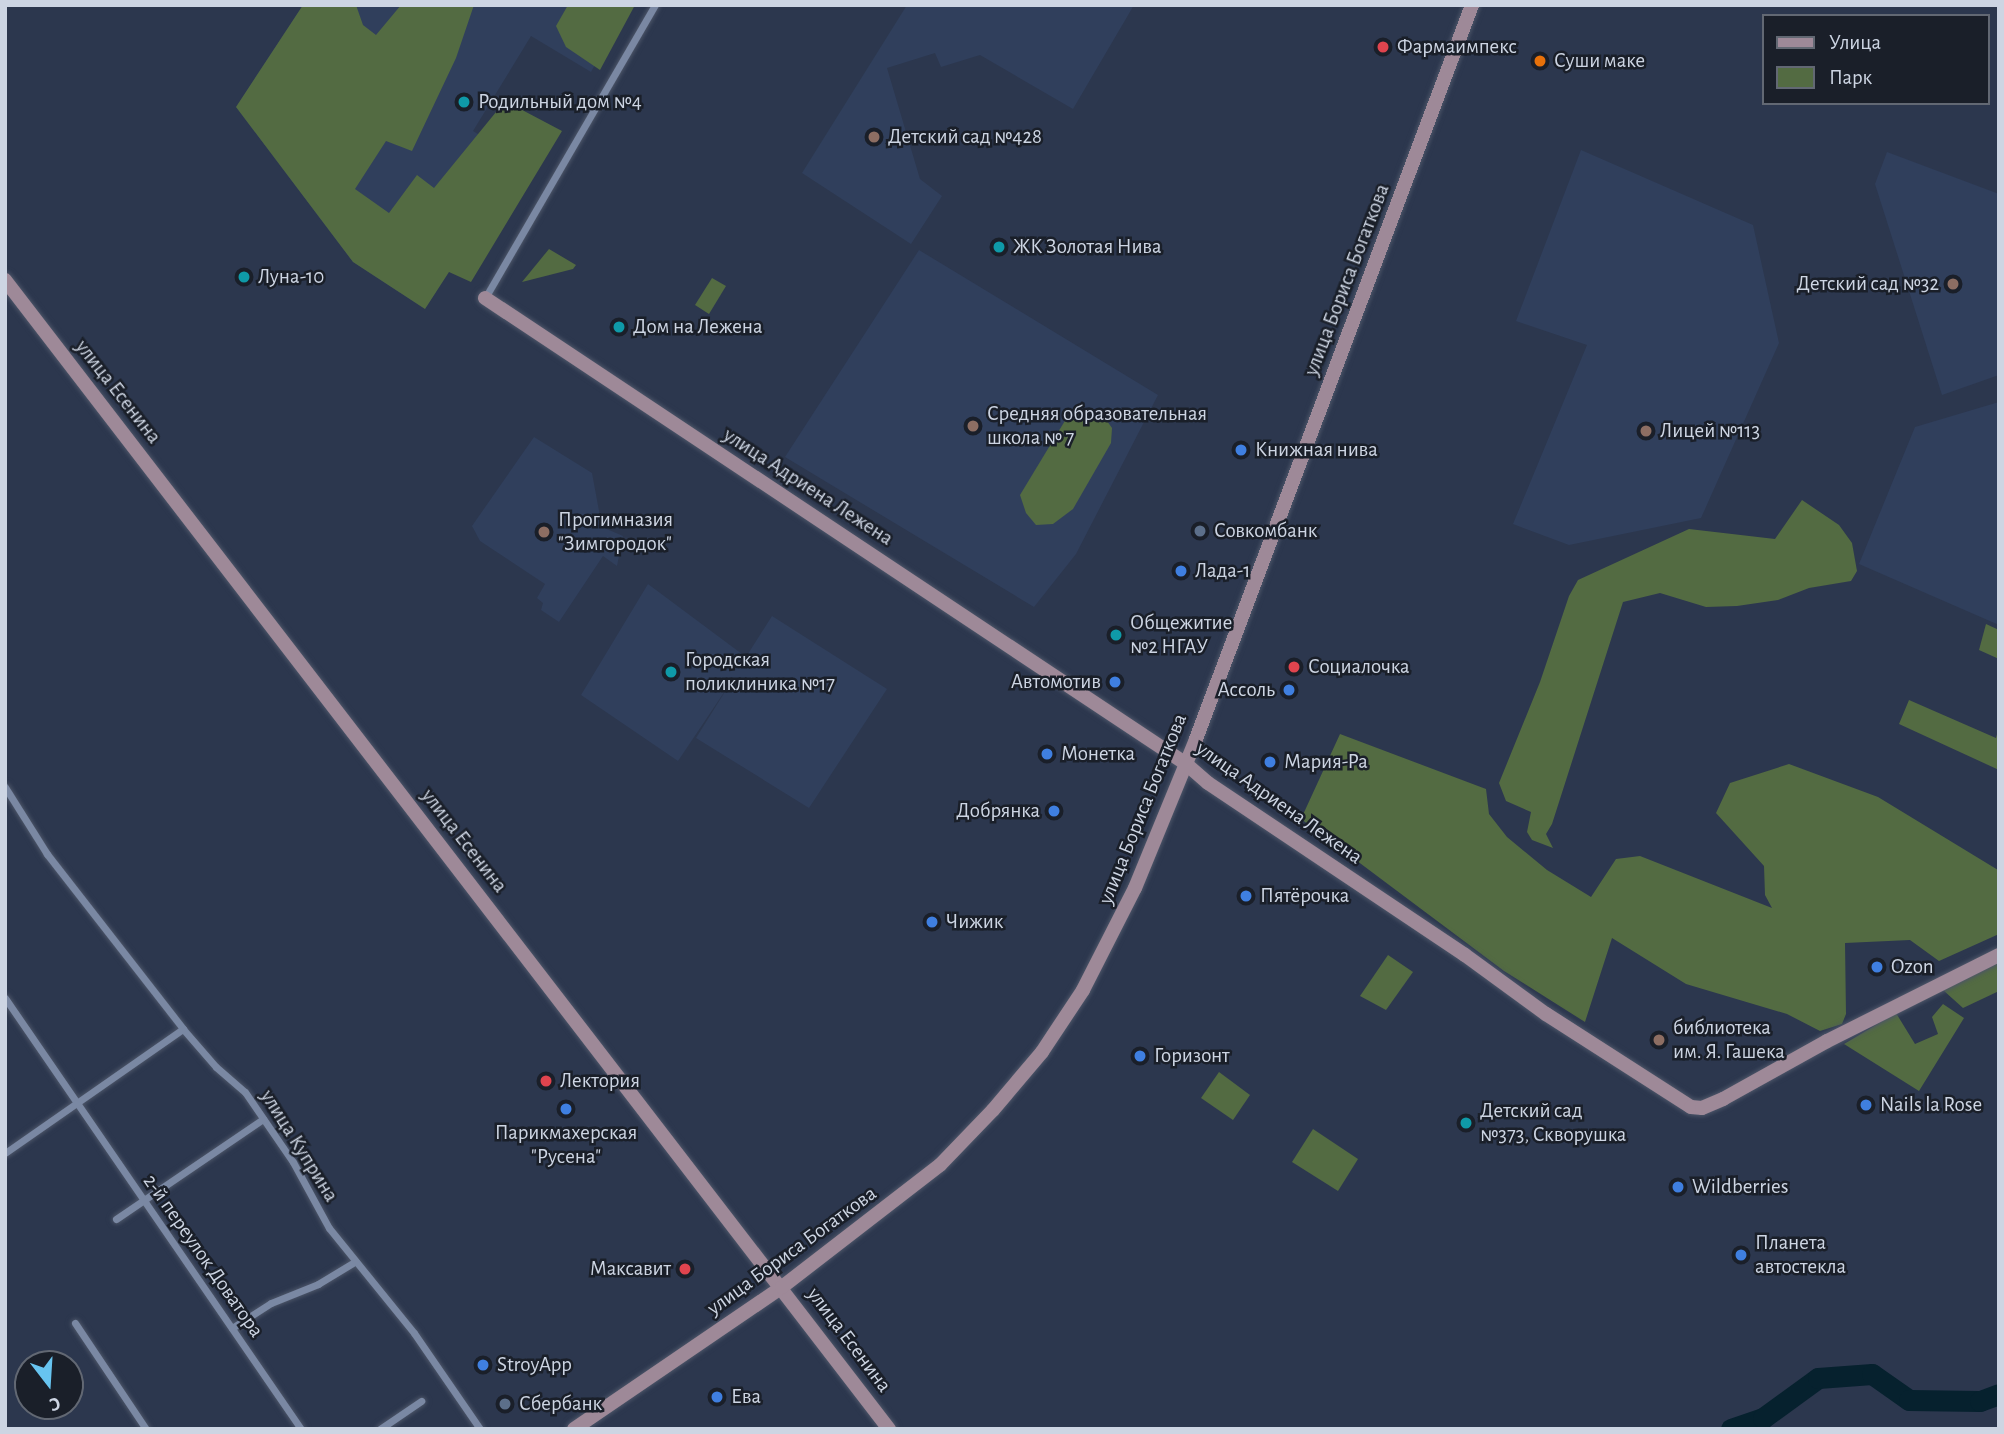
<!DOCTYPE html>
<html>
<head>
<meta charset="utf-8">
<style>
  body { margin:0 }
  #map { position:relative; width:2004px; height:1434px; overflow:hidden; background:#2c374e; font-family:"Alegreya Sans",sans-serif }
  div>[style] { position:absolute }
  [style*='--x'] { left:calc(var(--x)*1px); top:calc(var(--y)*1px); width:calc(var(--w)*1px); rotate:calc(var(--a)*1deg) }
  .built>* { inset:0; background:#303f5c }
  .green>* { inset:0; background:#536b42 }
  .river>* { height:21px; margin:-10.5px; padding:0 10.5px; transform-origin:10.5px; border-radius:10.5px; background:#06212e }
  .roads { filter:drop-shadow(0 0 2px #4c5568) drop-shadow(0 0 2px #4c5568) }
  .street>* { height:7px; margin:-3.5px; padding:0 3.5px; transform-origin:3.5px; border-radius:3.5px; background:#7a88a3 }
  .secondary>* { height:14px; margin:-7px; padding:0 7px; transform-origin:7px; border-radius:7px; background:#9e8998 }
  .dots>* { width:19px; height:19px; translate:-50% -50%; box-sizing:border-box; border:4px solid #1a1f29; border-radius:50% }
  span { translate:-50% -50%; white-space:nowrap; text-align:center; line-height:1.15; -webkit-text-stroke:5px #1a1f29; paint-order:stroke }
  .poi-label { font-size:21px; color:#cdd5e3 }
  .left { translate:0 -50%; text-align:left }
  .right { translate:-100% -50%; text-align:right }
  .street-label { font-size:21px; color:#cdd5e3 }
  .frame { position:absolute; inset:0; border:7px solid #cdd5e3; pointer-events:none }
  .legend { position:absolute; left:1762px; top:14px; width:228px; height:91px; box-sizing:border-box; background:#1a1f29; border:2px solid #626873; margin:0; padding:9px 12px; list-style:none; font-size:21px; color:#cdd5e3 }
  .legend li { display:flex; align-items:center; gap:14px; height:35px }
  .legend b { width:35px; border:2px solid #626873 }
  .north { position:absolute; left:14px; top:1350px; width:70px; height:70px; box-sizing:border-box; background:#1a1f29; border:2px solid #626873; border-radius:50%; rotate:163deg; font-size:19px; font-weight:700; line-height:28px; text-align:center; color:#cdd5e3 }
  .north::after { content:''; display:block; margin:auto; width:24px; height:32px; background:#67c4f0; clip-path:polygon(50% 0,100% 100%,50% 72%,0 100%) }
</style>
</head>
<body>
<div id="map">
  <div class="built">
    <div style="clip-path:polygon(303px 5px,628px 5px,591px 72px,531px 36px,473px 131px,520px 160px,425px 309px,353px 262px,236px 107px)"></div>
    <div style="clip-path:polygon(907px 5px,1134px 5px,1073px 109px,980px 55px,941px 67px,935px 53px,887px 68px,920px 179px,942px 196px,911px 244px,802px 173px)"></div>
    <div style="clip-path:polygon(1581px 150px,1753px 225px,1779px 343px,1701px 518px,1569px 545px,1513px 524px,1587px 345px,1516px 321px)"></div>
    <div style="clip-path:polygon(1887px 152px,1999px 194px,1999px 375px,1942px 395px,1875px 184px)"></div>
    <div style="clip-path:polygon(919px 250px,1158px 395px,1076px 554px,1034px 607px,785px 457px)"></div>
    <div style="clip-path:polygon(1999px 402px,1999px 625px,1859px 564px,1915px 427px)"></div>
    <div style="clip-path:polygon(534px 437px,592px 473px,602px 527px,623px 536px,617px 566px,603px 556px,559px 622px,541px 610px,543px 603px,537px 598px,545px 584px,480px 541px,472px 526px)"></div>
    <div style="clip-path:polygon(648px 584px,746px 657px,772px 616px,887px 689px,809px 808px,696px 738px,731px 682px,678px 761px,581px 695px)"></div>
  </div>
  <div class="green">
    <div style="clip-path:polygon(303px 5px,356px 5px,363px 25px,376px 35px,401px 5px,474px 5px,456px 58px,412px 151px,386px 141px,355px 189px,389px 213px,417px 175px,434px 188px,505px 101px,562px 131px,471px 282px,449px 272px,425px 309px,353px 262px,236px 107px)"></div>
    <div style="clip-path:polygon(568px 5px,635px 5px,600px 70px,566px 47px,556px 26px)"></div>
    <div style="clip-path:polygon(549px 249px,576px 265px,573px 269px,522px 282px)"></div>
    <div style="clip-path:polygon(712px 278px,726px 286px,709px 314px,695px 305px)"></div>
    <div style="clip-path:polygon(1087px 410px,1102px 414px,1112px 428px,1111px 443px,1073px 509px,1053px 524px,1036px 525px,1026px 513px,1020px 495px,1066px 419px)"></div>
    <div style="clip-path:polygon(1802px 500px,1839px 525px,1852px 543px,1857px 571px,1851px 581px,1809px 588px,1778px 600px,1737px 606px,1706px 607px,1660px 593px,1623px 602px,1552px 824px,1546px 834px,1553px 848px,1532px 840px,1527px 832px,1531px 812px,1506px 801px,1499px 783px,1540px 682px,1569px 596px,1578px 580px,1689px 529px,1775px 539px)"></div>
    <div style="clip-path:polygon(1986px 624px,1999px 630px,1999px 659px,1979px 650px)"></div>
    <div style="clip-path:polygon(1909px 700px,1996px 738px,1999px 727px,1999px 770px,1899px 724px)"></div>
    <div style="clip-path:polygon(1340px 734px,1486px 789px,1489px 814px,1507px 837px,1547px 870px,1591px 897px,1616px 859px,1640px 856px,1772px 908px,1765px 895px,1764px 866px,1716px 813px,1730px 783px,1789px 764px,1878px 797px,1998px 870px,1999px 934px,1939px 961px,1910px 940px,1845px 943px,1846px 1014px,1842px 1024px,1820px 1031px,1787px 1014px,1686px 984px,1612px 938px,1585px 1022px,1504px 971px,1301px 819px)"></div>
    <div style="clip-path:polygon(1388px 955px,1413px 972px,1386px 1010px,1360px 996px)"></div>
    <div style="clip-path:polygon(1999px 962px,1999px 991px,1963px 1008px,1943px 990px)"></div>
    <div style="clip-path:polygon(1943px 1004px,1964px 1018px,1919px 1091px,1844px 1044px,1896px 1013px,1915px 1044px,1938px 1034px,1932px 1017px)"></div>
    <div style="clip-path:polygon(1219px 1072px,1250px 1095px,1233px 1120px,1201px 1098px)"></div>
    <div style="clip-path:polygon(1313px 1129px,1358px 1159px,1338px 1191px,1292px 1162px)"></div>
  </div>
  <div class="river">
    <div style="--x:1731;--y:1429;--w:34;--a:-19"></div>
    <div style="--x:1763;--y:1418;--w:68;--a:-36"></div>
    <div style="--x:1818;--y:1378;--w:54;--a:-4.2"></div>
    <div style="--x:1872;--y:1374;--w:45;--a:35.1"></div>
    <div style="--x:1909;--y:1400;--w:71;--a:0.8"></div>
    <div style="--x:1980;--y:1401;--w:20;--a:-20"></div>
  </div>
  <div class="roads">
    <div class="street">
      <div style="--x:485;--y:298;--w:339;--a:-59.9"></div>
      <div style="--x:5;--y:787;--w:79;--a:57.9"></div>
      <div style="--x:47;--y:854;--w:222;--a:52.1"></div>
      <div style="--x:183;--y:1029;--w:50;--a:49"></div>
      <div style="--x:216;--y:1067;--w:38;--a:41"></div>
      <div style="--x:245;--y:1092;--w:85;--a:55.6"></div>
      <div style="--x:293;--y:1162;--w:75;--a:61.4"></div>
      <div style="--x:329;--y:1228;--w:135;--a:51"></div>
      <div style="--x:414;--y:1333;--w:116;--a:55.5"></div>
      <div style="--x:5;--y:998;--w:523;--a:55.52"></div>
      <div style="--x:5;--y:1153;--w:217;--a:-34.9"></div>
      <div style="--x:116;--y:1219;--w:178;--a:-34.2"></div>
      <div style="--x:75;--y:1323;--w:128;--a:56.2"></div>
      <div style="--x:232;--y:1328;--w:46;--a:-32.7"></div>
      <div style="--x:271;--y:1303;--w:51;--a:-22"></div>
      <div style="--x:318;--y:1284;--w:44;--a:-31.2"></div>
      <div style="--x:380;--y:1429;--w:50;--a:-34.3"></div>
    </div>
    <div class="secondary">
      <div style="--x:5;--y:280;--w:1450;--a:52.43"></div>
      <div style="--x:485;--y:298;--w:840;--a:33.6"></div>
      <div style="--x:1185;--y:763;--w:30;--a:41"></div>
      <div style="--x:1208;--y:783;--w:309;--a:33.8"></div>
      <div style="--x:1465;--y:955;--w:100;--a:36.1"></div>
      <div style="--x:1546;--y:1014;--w:172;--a:32.7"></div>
      <div style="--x:1691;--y:1107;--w:11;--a:5"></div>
      <div style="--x:1702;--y:1108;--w:23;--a:-23"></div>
      <div style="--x:1723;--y:1099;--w:119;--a:-29.1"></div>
      <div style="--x:1827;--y:1041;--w:192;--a:-26.6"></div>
      <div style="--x:574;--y:1429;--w:252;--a:-34.3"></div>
      <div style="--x:782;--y:1287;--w:200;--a:-37.7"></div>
      <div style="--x:940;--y:1165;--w:76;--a:-46.1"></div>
      <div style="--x:993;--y:1110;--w:76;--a:-49.8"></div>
      <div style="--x:1042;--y:1052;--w:74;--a:-56.5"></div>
      <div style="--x:1083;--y:990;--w:114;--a:-63"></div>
      <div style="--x:1135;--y:888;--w:161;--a:-67.7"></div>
      <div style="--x:1196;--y:739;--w:784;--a:-69.39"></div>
    </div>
  </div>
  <div class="dots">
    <div style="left:1383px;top:47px;background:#e0444e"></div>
    <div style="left:1540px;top:61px;background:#e8710a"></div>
    <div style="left:464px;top:102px;background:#0f9aa8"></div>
    <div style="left:874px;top:137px;background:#8d6e63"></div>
    <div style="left:999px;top:247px;background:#0f9aa8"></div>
    <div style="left:244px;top:277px;background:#0f9aa8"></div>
    <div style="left:1953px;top:284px;background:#8d6e63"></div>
    <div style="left:619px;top:327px;background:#0f9aa8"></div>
    <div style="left:973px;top:426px;background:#8d6e63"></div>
    <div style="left:1646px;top:431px;background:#8d6e63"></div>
    <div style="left:1241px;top:450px;background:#3f7fe0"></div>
    <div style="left:1200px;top:531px;background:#5c6f8a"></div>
    <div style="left:544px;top:532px;background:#8d6e63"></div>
    <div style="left:1181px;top:571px;background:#3f7fe0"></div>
    <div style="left:1116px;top:635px;background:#0f9aa8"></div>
    <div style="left:1294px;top:667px;background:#e0444e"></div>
    <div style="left:671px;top:672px;background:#0f9aa8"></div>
    <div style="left:1115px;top:682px;background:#3f7fe0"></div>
    <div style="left:1289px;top:690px;background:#3f7fe0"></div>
    <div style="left:1047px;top:754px;background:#3f7fe0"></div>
    <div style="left:1270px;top:762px;background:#3f7fe0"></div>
    <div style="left:1054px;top:811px;background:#3f7fe0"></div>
    <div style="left:1246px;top:896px;background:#3f7fe0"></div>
    <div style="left:932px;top:922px;background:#3f7fe0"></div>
    <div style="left:1877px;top:967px;background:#3f7fe0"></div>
    <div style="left:1659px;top:1040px;background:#8d6e63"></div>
    <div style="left:1140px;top:1056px;background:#3f7fe0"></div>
    <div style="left:546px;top:1081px;background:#e0444e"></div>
    <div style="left:1866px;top:1105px;background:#3f7fe0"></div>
    <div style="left:566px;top:1109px;background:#3f7fe0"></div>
    <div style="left:1466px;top:1123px;background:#0f9aa8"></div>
    <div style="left:1678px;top:1187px;background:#3f7fe0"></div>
    <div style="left:1741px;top:1255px;background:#3f7fe0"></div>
    <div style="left:685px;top:1269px;background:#e0444e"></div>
    <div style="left:483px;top:1365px;background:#3f7fe0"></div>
    <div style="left:717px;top:1397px;background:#3f7fe0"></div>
    <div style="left:505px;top:1404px;background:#5c6f8a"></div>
  </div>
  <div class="poi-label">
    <span class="left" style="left:1397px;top:47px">Фармаимпекс</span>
    <span class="left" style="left:1554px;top:61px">Суши маке</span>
    <span class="left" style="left:478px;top:102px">Родильный дом №4</span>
    <span class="left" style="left:888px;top:137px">Детский сад №428</span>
    <span class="left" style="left:1013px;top:247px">ЖК Золотая Нива</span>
    <span class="left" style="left:258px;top:277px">Луна-10</span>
    <span class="right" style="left:1939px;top:284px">Детский сад №32</span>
    <span class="left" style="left:633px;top:327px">Дом на Лежена</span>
    <span class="left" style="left:987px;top:426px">Средняя образовательная<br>школа № 7</span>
    <span class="left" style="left:1660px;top:431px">Лицей №113</span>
    <span class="left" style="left:1255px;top:450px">Книжная нива</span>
    <span class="left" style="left:558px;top:532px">Прогимназия<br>"Зимгородок"</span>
    <span class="left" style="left:1214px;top:531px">Совкомбанк</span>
    <span class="left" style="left:1195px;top:571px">Лада-1</span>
    <span class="left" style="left:1130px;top:635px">Общежитие<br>№2 НГАУ</span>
    <span class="left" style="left:685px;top:672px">Городская<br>поликлиника №17</span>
    <span class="left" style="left:1308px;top:667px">Социалочка</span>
    <span class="right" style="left:1101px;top:682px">Автомотив</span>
    <span class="right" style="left:1275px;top:690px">Ассоль</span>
    <span class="left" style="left:1061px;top:754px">Монетка</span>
    <span class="left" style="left:1284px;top:762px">Мария-Ра</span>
    <span class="right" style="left:1040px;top:811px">Добрянка</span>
    <span class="left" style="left:1260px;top:896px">Пятёрочка</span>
    <span class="left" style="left:946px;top:922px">Чижик</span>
    <span class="left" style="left:1891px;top:967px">Ozon</span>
    <span class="left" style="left:1673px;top:1040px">библиотека<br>им. Я. Гашека</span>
    <span class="left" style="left:1154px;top:1056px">Горизонт</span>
    <span class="left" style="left:560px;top:1081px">Лектория</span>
    <span class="left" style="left:1880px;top:1105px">Nails la Rose</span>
    <span class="left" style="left:1480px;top:1123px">Детский сад<br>№373, Скворушка</span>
    <span style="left:566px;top:1145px">Парикмахерская<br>"Русена"</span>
    <span class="left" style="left:1692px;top:1187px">Wildberries</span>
    <span class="left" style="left:1755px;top:1255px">Планета<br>автостекла</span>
    <span class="right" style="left:671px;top:1269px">Максавит</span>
    <span class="left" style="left:497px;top:1365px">StroyApp</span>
    <span class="left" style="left:731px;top:1397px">Ева</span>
    <span class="left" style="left:519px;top:1404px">Сбербанк</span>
  </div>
  <div class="street-label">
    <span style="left:1347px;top:280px;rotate:-69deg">улица Бориса Богаткова</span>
    <span style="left:118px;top:392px;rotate:52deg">улица Есенина</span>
    <span style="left:808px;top:487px;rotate:33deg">улица Адриена Лежена</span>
    <span style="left:1279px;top:803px;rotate:35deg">улица Адриена Лежена</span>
    <span style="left:1143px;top:809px;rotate:-68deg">улица Бориса Богаткова</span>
    <span style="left:464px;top:841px;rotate:52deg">улица Есенина</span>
    <span style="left:299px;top:1146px;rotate:58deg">улица Куприна</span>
    <span style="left:792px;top:1251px;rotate:-36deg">улица Бориса Богаткова</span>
    <span style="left:203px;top:1256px;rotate:55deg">2-й переулок Доватора</span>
    <span style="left:849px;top:1340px;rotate:53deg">улица Есенина</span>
  </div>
  <div class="frame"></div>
  <ul class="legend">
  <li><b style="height:9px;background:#9e8998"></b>Улица</li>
  <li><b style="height:19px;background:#536b42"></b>Парк</li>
  </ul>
  <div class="north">С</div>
</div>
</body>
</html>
